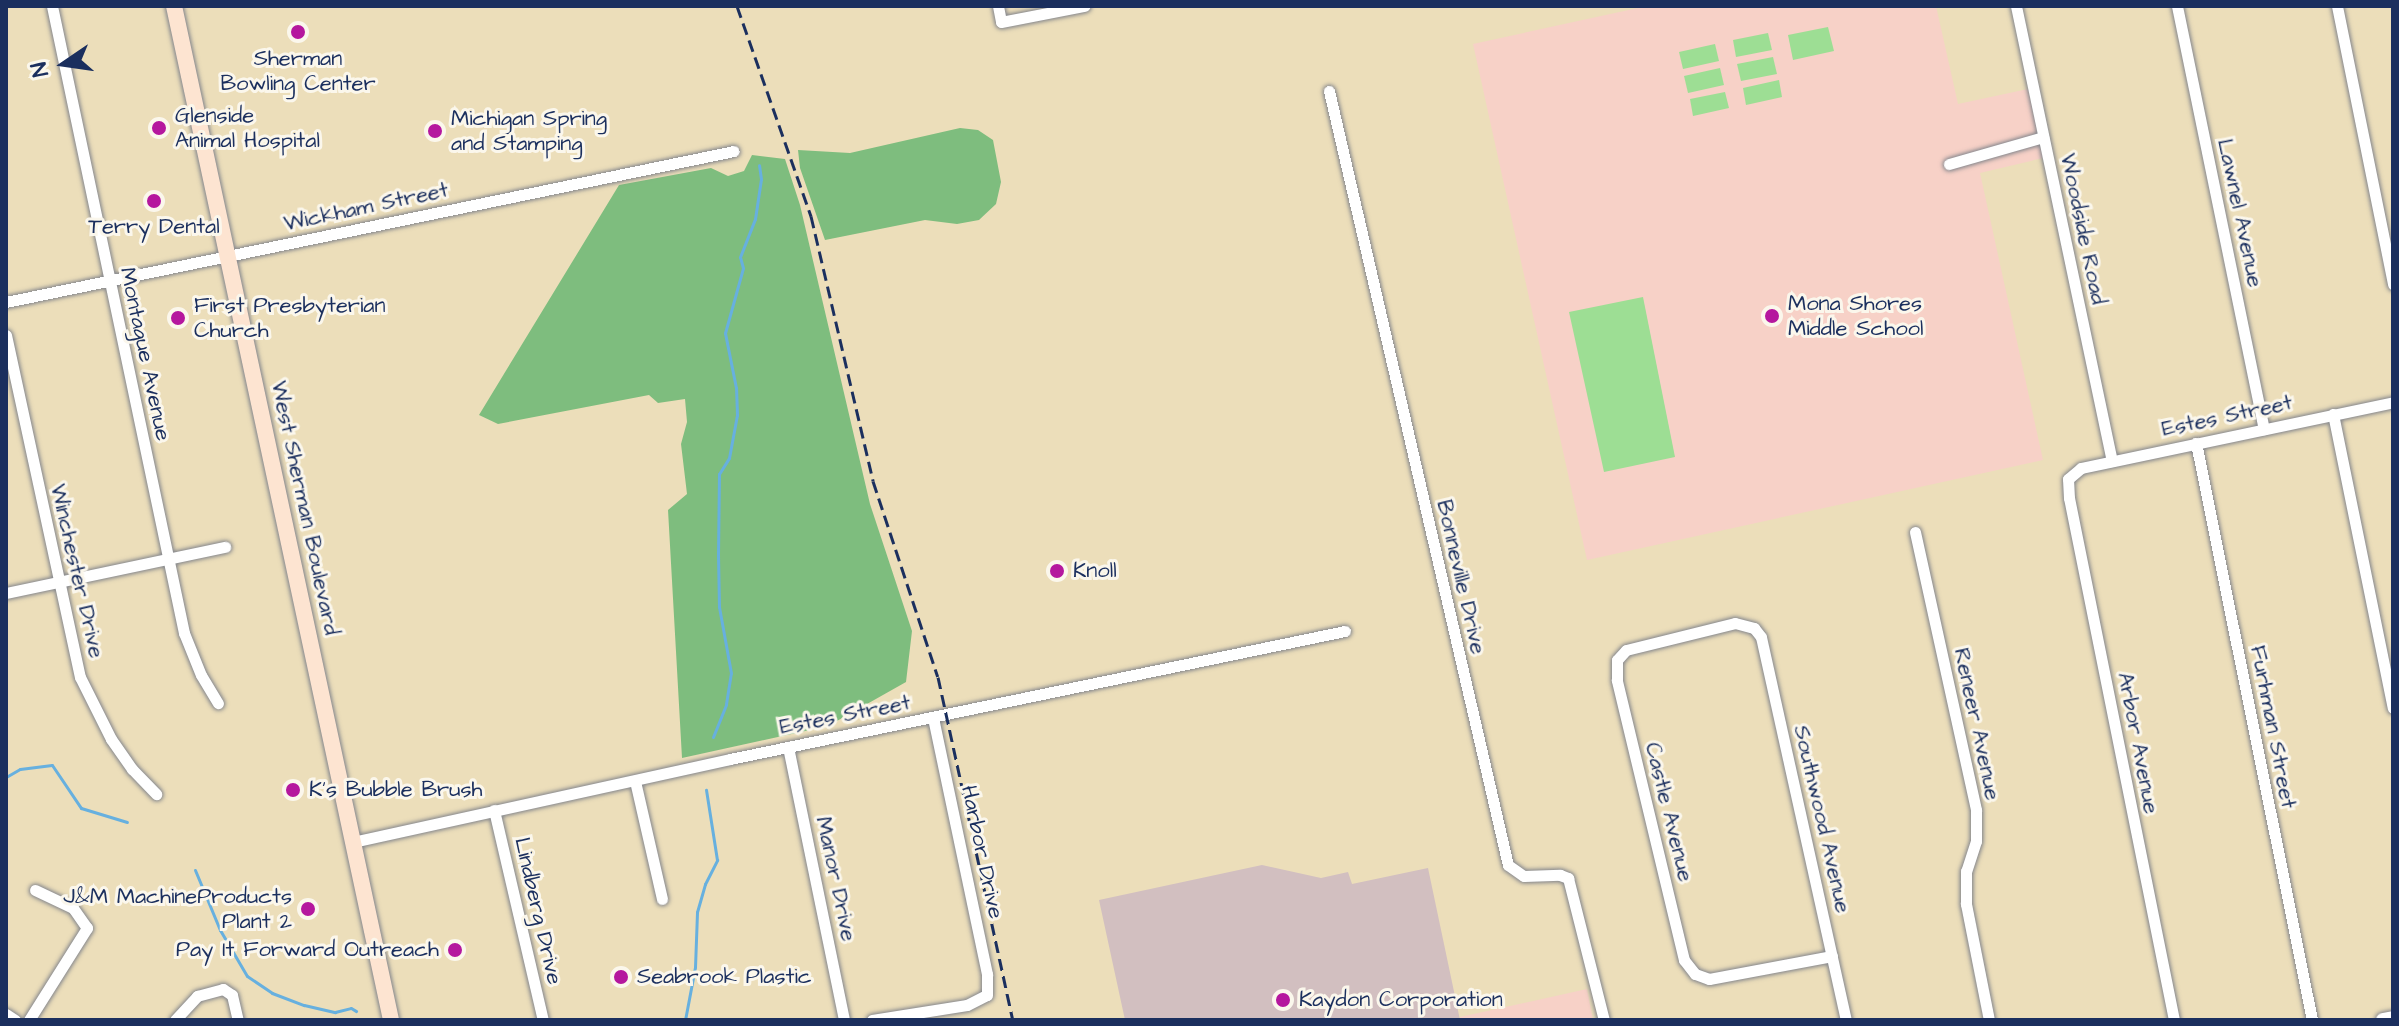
<!DOCTYPE html>
<html>
<head>
<meta charset="utf-8">
<style>
  body { margin:0 }
  #map { position:relative; width:2399px; height:1026px; overflow:hidden; background:#ecdeba; font-family:"Architects Daughter",sans-serif }
  div>[style] { position:absolute }
  [style*='--x'] { left:calc(var(--x)*1px); top:calc(var(--y)*1px); width:calc(var(--w)*1px); rotate:calc(var(--a)*1deg) }
  .built>* { inset:0; background:#f7d1c7 }
  .industrial>* { inset:0; background:#d2bfc0 }
  .green>* { inset:0; background:#9dde94 }
  .forest>* { inset:0; background:#7ebd7e }
  .stream>* { height:3px; margin:-1.5px; padding:0 1.5px; transform-origin:1.5px; border-radius:1.5px; background:#67b0df }
  .roads { filter:drop-shadow(0 0 2px #84868c) drop-shadow(0 0 2px #84868c) }
  .minor>* { height:11px; margin:-5.5px; padding:0 5.5px; transform-origin:5.5px; border-radius:5.5px; background:#fff }
  .tertiary>* { height:14px; margin:-7px; padding:0 7px; transform-origin:7px; border-radius:7px; background:#fff }
  .secondary>* { height:16px; margin:-8px; padding:0 8px; transform-origin:8px; border-radius:8px; background:#fde4d1 }
  .rail>* { height:3px; margin-top:-1.5px; transform-origin:0; background:repeating-linear-gradient(90deg,#1b2f5e 0 12px,transparent 0 18px) }
  .dots>* { width:22px; height:22px; translate:-50% -50%; box-sizing:border-box; border:4px solid #fbf7ec; border-radius:50% }
  span { translate:-50% -50%; white-space:nowrap; text-align:center; line-height:1.15; -webkit-text-stroke:6px #fbf7ec; paint-order:stroke }
  .poi-label { font-size:22px; color:#1b2f5e }
  .left { translate:0 -50%; text-align:left }
  .right { translate:-100% -50%; text-align:right }
  .street-label { font-size:22px; color:#1b2f5e }
  .frame { position:absolute; inset:0; border:8px solid #1b2f5e; pointer-events:none }
  .north { position:absolute; left:24px; top:24px; width:80px; height:80px; -webkit-text-stroke:6px #fbf7ec; paint-order:stroke; rotate:257deg; font-size:22px; font-weight:700; line-height:32px; text-align:center; color:#1b2f5e }
  .north::after { content:''; display:block; margin:auto; width:28px; height:36px; background:#1b2f5e; clip-path:polygon(50% 0,100% 100%,50% 72%,0 100%) }
</style>
</head>
<body>
<div id="map">
  <div class="built">
    <div style="clip-path:polygon(1647px 6px,1936px 6px,1958px 104px,2028px 89px,2043px 158px,1980px 173px,2043px 460px,1587px 560px,1473px 44px)"></div>
    <div style="clip-path:polygon(1587px 989px,1593px 1020px,1460px 1020px,1460px 1017px)"></div>
  </div>
  <div class="industrial">
    <div style="clip-path:polygon(1262px 865px,1321px 878px,1348px 872px,1352px 884px,1428px 868px,1460px 1020px,1125px 1020px,1099px 900px)"></div>
  </div>
  <div class="green">
    <div style="clip-path:polygon(1828px 27px,1834px 51px,1793px 60px,1788px 35px)"></div>
    <div style="clip-path:polygon(1768px 33px,1772px 50px,1736px 57px,1733px 40px)"></div>
    <div style="clip-path:polygon(1715px 44px,1719px 61px,1683px 69px,1679px 52px)"></div>
    <div style="clip-path:polygon(1773px 57px,1777px 74px,1741px 81px,1737px 64px)"></div>
    <div style="clip-path:polygon(1720px 68px,1724px 85px,1688px 93px,1684px 76px)"></div>
    <div style="clip-path:polygon(1779px 80px,1782px 97px,1746px 105px,1743px 88px)"></div>
    <div style="clip-path:polygon(1725px 92px,1729px 108px,1693px 116px,1690px 99px)"></div>
    <div style="clip-path:polygon(1643px 297px,1675px 457px,1604px 472px,1569px 312px)"></div>
  </div>
  <div class="forest">
    <div style="clip-path:polygon(960px 128px,978px 130px,993px 140px,1001px 182px,996px 204px,979px 220px,957px 224px,925px 220px,825px 240px,800px 168px,798px 150px,850px 153px)"></div>
    <div style="clip-path:polygon(752px 155px,785px 159px,800px 205px,870px 504px,912px 631px,906px 682px,828px 726px,682px 758px,668px 510px,687px 494px,681px 444px,687px 422px,685px 399px,658px 403px,649px 395px,498px 424px,479px 415px,619px 185px,711px 168px,728px 176px,744px 171px)"></div>
  </div>
  <div class="stream">
    <div style="--x:713;--y:737;--w:35;--a:-68"></div>
    <div style="--x:726;--y:704;--w:31;--a:-81"></div>
    <div style="--x:731;--y:673;--w:67;--a:-100.3"></div>
    <div style="--x:719;--y:607;--w:52;--a:-91.1"></div>
    <div style="--x:718;--y:555;--w:81;--a:-89.3"></div>
    <div style="--x:719;--y:474;--w:19;--a:-58"></div>
    <div style="--x:729;--y:458;--w:44;--a:-79.5"></div>
    <div style="--x:737;--y:415;--w:27;--a:-92"></div>
    <div style="--x:736;--y:388;--w:56;--a:-101.3"></div>
    <div style="--x:725;--y:333;--w:67;--a:-74.5"></div>
    <div style="--x:743;--y:268;--w:11;--a:-105"></div>
    <div style="--x:740;--y:257;--w:41;--a:-68.5"></div>
    <div style="--x:755;--y:219;--w:40;--a:-81.5"></div>
    <div style="--x:761;--y:179;--w:14;--a:-98"></div>
    <div style="--x:6;--y:777;--w:16;--a:-30"></div>
    <div style="--x:20;--y:769;--w:32;--a:-7"></div>
    <div style="--x:52;--y:765;--w:52;--a:56"></div>
    <div style="--x:81;--y:808;--w:48;--a:16.9"></div>
    <div style="--x:195;--y:870;--w:65;--a:67.4"></div>
    <div style="--x:220;--y:930;--w:53;--a:59.6"></div>
    <div style="--x:247;--y:976;--w:30;--a:34"></div>
    <div style="--x:272;--y:993;--w:34;--a:21"></div>
    <div style="--x:304;--y:1005;--w:32;--a:13"></div>
    <div style="--x:335;--y:1012;--w:16;--a:-14"></div>
    <div style="--x:351;--y:1008;--w:6;--a:31"></div>
    <div style="--x:685;--y:1020;--w:54;--a:-79.3"></div>
    <div style="--x:695;--y:967;--w:55;--a:-87.9"></div>
    <div style="--x:697;--y:912;--w:29;--a:-74"></div>
    <div style="--x:705;--y:884;--w:27;--a:-63"></div>
    <div style="--x:717;--y:860;--w:71;--a:-98.9"></div>
  </div>
  <div class="roads">
    <div class="minor">
      <div style="--x:52;--y:6;--w:641;--a:78.11"></div>
      <div style="--x:184;--y:633;--w:45;--a:68"></div>
      <div style="--x:201;--y:675;--w:33;--a:59"></div>
      <div style="--x:998;--y:6;--w:16;--a:79"></div>
      <div style="--x:1001;--y:22;--w:85;--a:-10.9"></div>
      <div style="--x:2016;--y:6;--w:465;--a:78.1"></div>
      <div style="--x:2177;--y:6;--w:432;--a:78.4"></div>
      <div style="--x:2337;--y:6;--w:284;--a:78.6"></div>
      <div style="--x:1329;--y:91;--w:794;--a:76.98"></div>
      <div style="--x:1508;--y:865;--w:19;--a:35"></div>
      <div style="--x:1524;--y:876;--w:36;--a:-2"></div>
      <div style="--x:1560;--y:875;--w:9;--a:21"></div>
      <div style="--x:1568;--y:878;--w:146;--a:75.8"></div>
      <div style="--x:1949;--y:164;--w:98;--a:-16"></div>
      <div style="--x:6;--y:302;--w:743;--a:-11.72"></div>
      <div style="--x:6;--y:335;--w:350;--a:77.8"></div>
      <div style="--x:80;--y:677;--w:69;--a:63.4"></div>
      <div style="--x:111;--y:739;--w:37;--a:55"></div>
      <div style="--x:132;--y:769;--w:35;--a:46"></div>
      <div style="--x:2333;--y:414;--w:300;--a:78.5"></div>
      <div style="--x:2196;--y:443;--w:589;--a:78.63"></div>
      <div style="--x:1915;--y:532;--w:285;--a:77.6"></div>
      <div style="--x:1976;--y:810;--w:31;--a:90"></div>
      <div style="--x:1976;--y:841;--w:32;--a:108"></div>
      <div style="--x:1966;--y:871;--w:33;--a:90"></div>
      <div style="--x:1966;--y:904;--w:118;--a:78.8"></div>
      <div style="--x:6;--y:593;--w:224;--a:-11.9"></div>
      <div style="--x:788;--y:747;--w:279;--a:78.4"></div>
      <div style="--x:635;--y:781;--w:121;--a:77.1"></div>
      <div style="--x:494;--y:810;--w:216;--a:76.9"></div>
      <div style="--x:353;--y:842;--w:386;--a:-12.4"></div>
      <div style="--x:730;--y:759;--w:628;--a:-11.76"></div>
      <div style="--x:1832;--y:956;--w:125;--a:169.4"></div>
      <div style="--x:1709;--y:979;--w:15;--a:-160"></div>
      <div style="--x:1695;--y:974;--w:18;--a:-128"></div>
      <div style="--x:1684;--y:960;--w:288;--a:-103.5"></div>
      <div style="--x:1617;--y:680;--w:20;--a:-90"></div>
      <div style="--x:1617;--y:660;--w:13;--a:-48"></div>
      <div style="--x:1626;--y:650;--w:112;--a:-13.9"></div>
      <div style="--x:1735;--y:623;--w:20;--a:15"></div>
      <div style="--x:1754;--y:628;--w:11;--a:52"></div>
      <div style="--x:1761;--y:637;--w:392;--a:77.5"></div>
      <div style="--x:6;--y:1014;--w:11;--a:34"></div>
      <div style="--x:29;--y:1020;--w:109;--a:-57.8"></div>
      <div style="--x:87;--y:928;--w:24;--a:-125"></div>
      <div style="--x:73;--y:908;--w:42;--a:-154.7"></div>
      <div style="--x:175;--y:1020;--w:33;--a:-47"></div>
      <div style="--x:197;--y:996;--w:27;--a:-15"></div>
      <div style="--x:223;--y:989;--w:11;--a:34"></div>
      <div style="--x:232;--y:995;--w:26;--a:77"></div>
      <div style="--x:872;--y:1020;--w:96;--a:-9"></div>
      <div style="--x:967;--y:1005;--w:22;--a:-27"></div>
      <div style="--x:987;--y:995;--w:21;--a:-90"></div>
      <div style="--x:987;--y:974;--w:262;--a:-101.9"></div>
      <div style="--x:2174;--y:1020;--w:532;--a:-101.37"></div>
      <div style="--x:2069;--y:498;--w:19;--a:-93"></div>
      <div style="--x:2068;--y:479;--w:17;--a:-40"></div>
      <div style="--x:2081;--y:468;--w:319;--a:-11.9"></div>
    </div>
    <div class="tertiary">
      <div style="--x:2383;--y:1020;--w:10;--a:-11"></div>
    </div>
    <div class="secondary">
      <div style="--x:174;--y:6;--w:1037;--a:77.92"></div>
    </div>
  </div>
  <div class="rail">
    <div style="--x:737;--y:6;--w:223;--a:70.6"></div>
    <div style="--x:811;--y:216;--w:272;--a:76.8"></div>
    <div style="--x:873;--y:481;--w:206;--a:71.7"></div>
    <div style="--x:938;--y:677;--w:351;--a:77.7"></div>
  </div>
  <div class="dots">
    <div style="left:298px;top:32px;background:#b5179e"></div>
    <div style="left:159px;top:128px;background:#b5179e"></div>
    <div style="left:435px;top:131px;background:#b5179e"></div>
    <div style="left:154px;top:201px;background:#b5179e"></div>
    <div style="left:1772px;top:316px;background:#b5179e"></div>
    <div style="left:178px;top:318px;background:#b5179e"></div>
    <div style="left:1057px;top:571px;background:#b5179e"></div>
    <div style="left:293px;top:790px;background:#b5179e"></div>
    <div style="left:308px;top:909px;background:#b5179e"></div>
    <div style="left:455px;top:950px;background:#b5179e"></div>
    <div style="left:621px;top:977px;background:#b5179e"></div>
    <div style="left:1283px;top:1000px;background:#b5179e"></div>
  </div>
  <div class="poi-label">
    <span style="left:298px;top:71px">Sherman<br>Bowling Center</span>
    <span class="left" style="left:175px;top:128px">Glenside<br>Animal Hospital</span>
    <span class="left" style="left:451px;top:131px">Michigan Spring<br>and Stamping</span>
    <span style="left:154px;top:227px">Terry Dental</span>
    <span class="left" style="left:1788px;top:316px">Mona Shores<br>Middle School</span>
    <span class="left" style="left:194px;top:318px">First Presbyterian<br>Church</span>
    <span class="left" style="left:1073px;top:571px">Knoll</span>
    <span class="left" style="left:309px;top:790px">K's Bubble Brush</span>
    <span class="right" style="left:292px;top:909px">J&amp;M MachineProducts<br>Plant 2</span>
    <span class="right" style="left:439px;top:950px">Pay It Forward Outreach</span>
    <span class="left" style="left:637px;top:977px">Seabrook Plastic</span>
    <span class="left" style="left:1299px;top:1000px">Kaydon Corporation</span>
  </div>
  <div class="street-label">
    <span style="left:366px;top:207px;rotate:-12deg">Wickham Street</span>
    <span style="left:2240px;top:213px;rotate:78deg">Lawnel Avenue</span>
    <span style="left:2083px;top:229px;rotate:78deg">Woodside Road</span>
    <span style="left:145px;top:354px;rotate:78deg">Montague Avenue</span>
    <span style="left:2227px;top:416px;rotate:-12deg">Estes Street</span>
    <span style="left:305px;top:508px;rotate:78deg">West Sherman Boulevard</span>
    <span style="left:77px;top:571px;rotate:77deg">Winchester Drive</span>
    <span style="left:1461px;top:577px;rotate:77deg">Bonneville Drive</span>
    <span style="left:845px;top:715px;rotate:-11deg">Estes Street</span>
    <span style="left:1977px;top:724px;rotate:78deg">Reneer Avenue</span>
    <span style="left:2273px;top:727px;rotate:79deg">Furhman Street</span>
    <span style="left:2138px;top:743px;rotate:79deg">Arbor Avenue</span>
    <span style="left:1669px;top:812px;rotate:76deg">Castle Avenue</span>
    <span style="left:1822px;top:819px;rotate:77deg">Southwood Avenue</span>
    <span style="left:982px;top:852px;rotate:78deg">Harbor Drive</span>
    <span style="left:836px;top:879px;rotate:78deg">Manor Drive</span>
    <span style="left:538px;top:911px;rotate:77deg">Lindberg Drive</span>
  </div>
  <div class="frame"></div>
  <div class="north">N</div>
</div>
</body>
</html>
